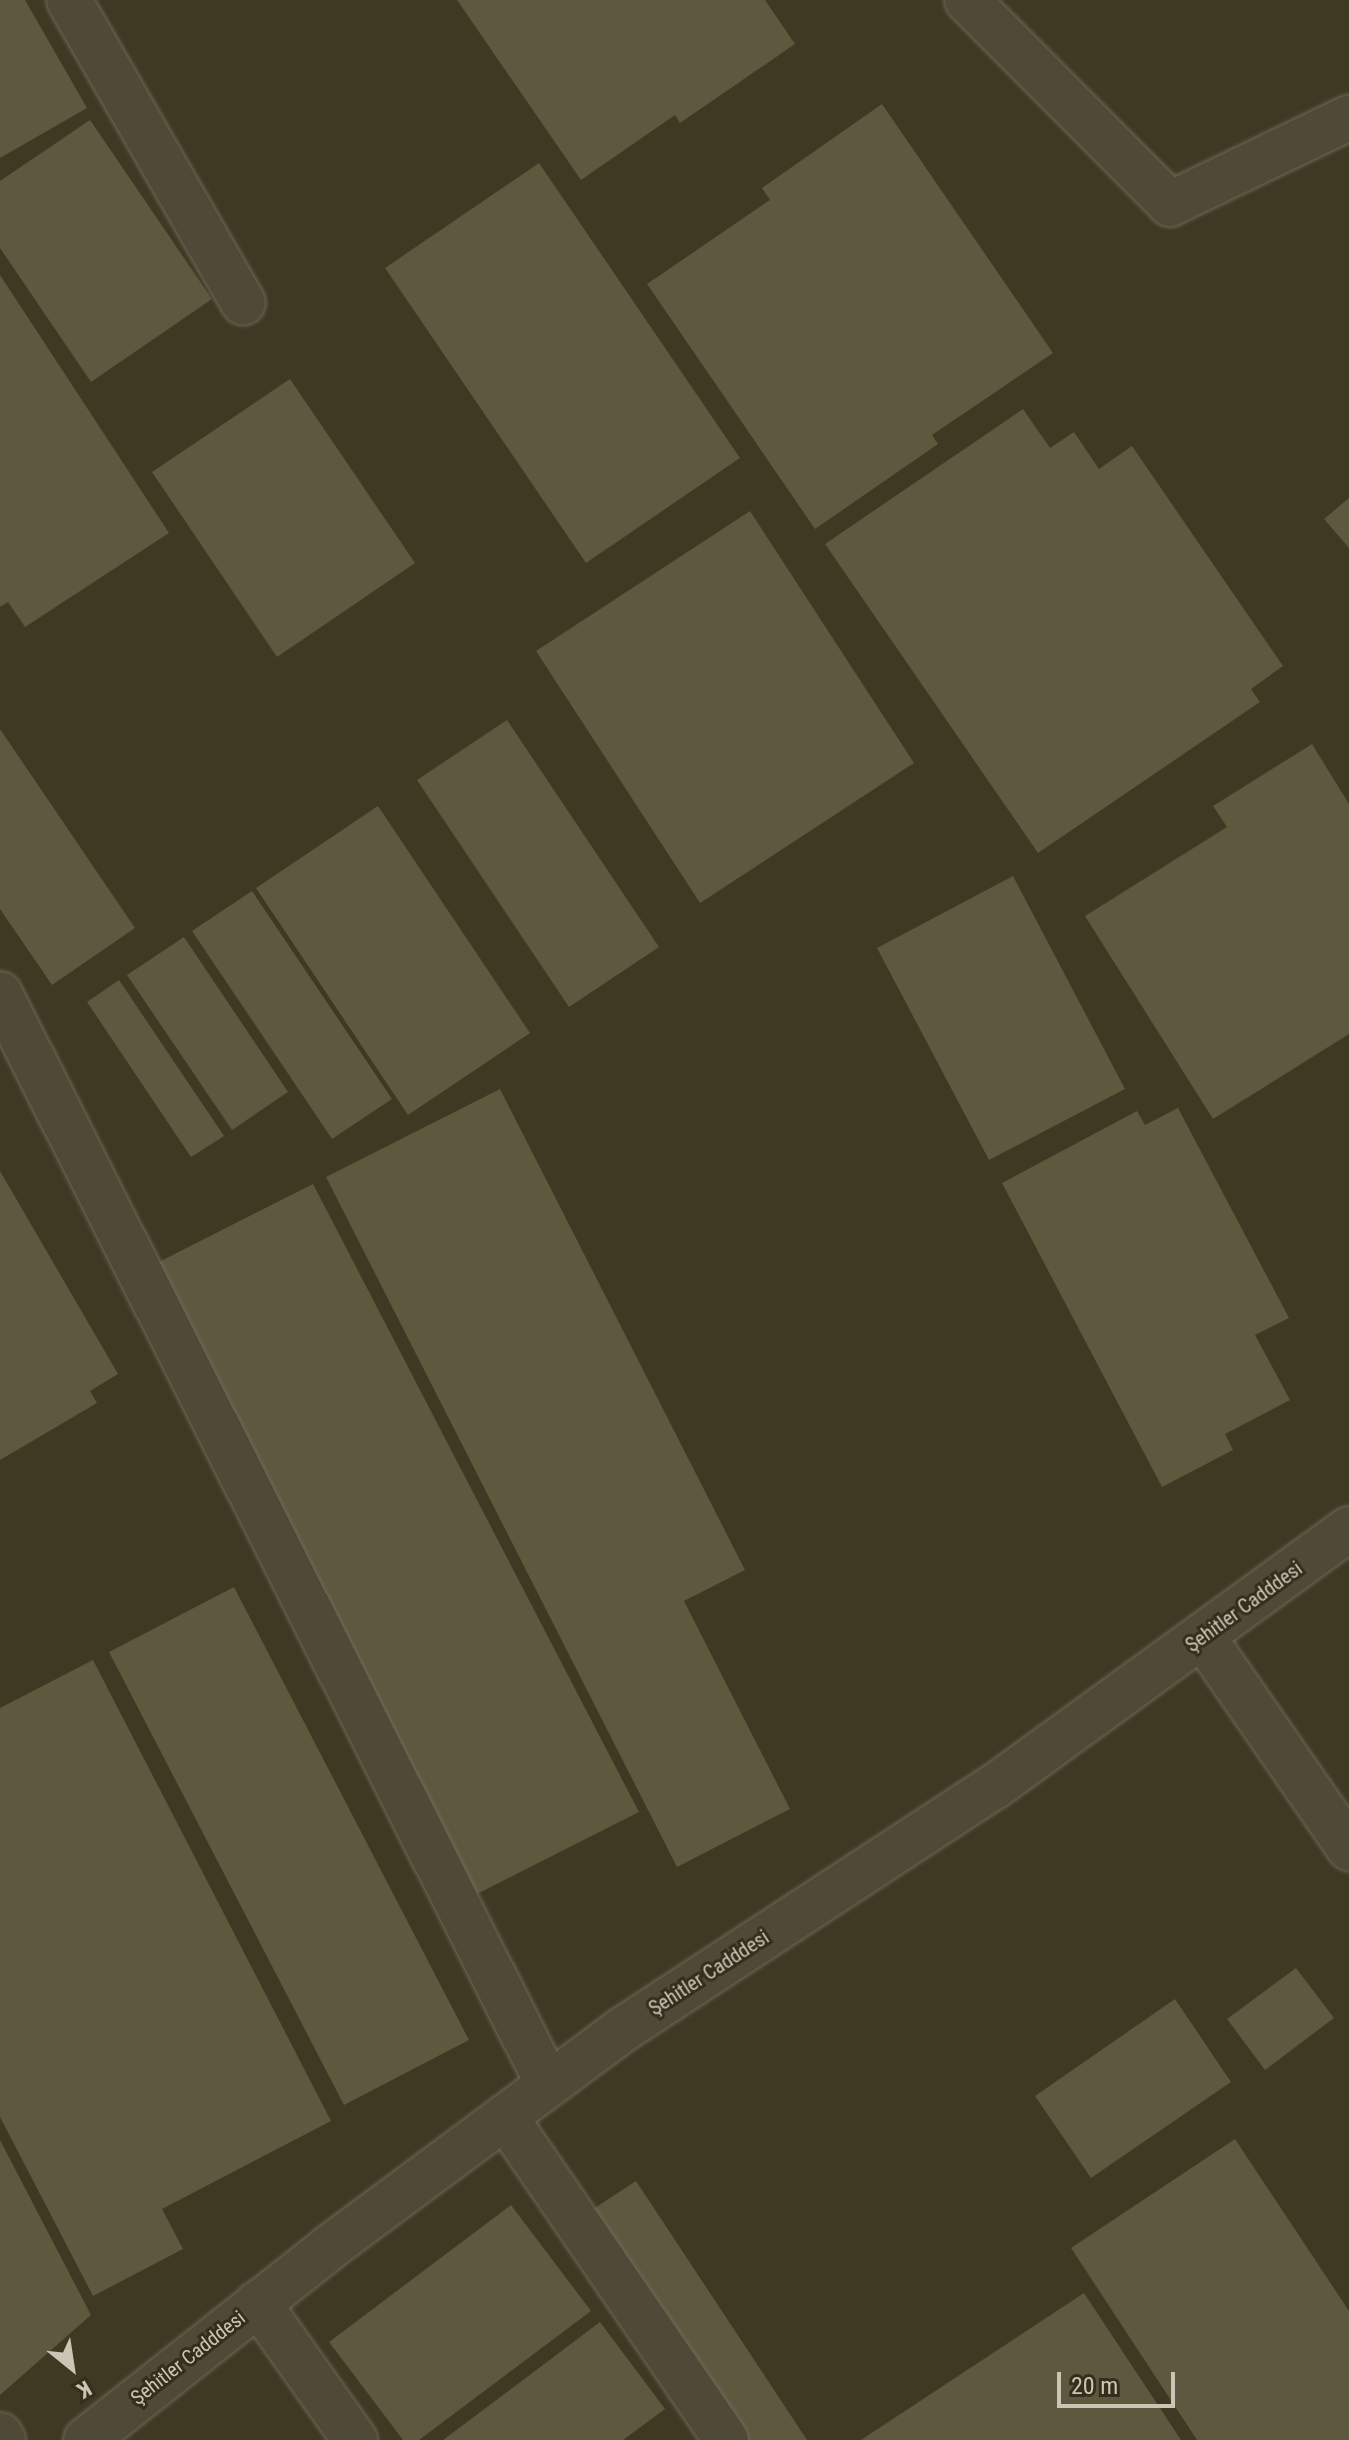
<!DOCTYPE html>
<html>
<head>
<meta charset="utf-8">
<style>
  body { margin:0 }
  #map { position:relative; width:1349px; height:2440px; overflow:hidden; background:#3f3823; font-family:"Roboto Condensed",sans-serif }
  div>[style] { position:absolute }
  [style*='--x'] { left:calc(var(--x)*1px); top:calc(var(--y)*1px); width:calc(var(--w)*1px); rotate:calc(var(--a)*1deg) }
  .building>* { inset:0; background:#5e583f }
  .roads { filter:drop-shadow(0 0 2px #6d6856) drop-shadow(0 0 2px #6d6856) }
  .street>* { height:44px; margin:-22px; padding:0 22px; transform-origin:22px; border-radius:22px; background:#4f4a38 }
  span { translate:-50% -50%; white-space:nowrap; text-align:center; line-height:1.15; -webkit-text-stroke:6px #342f1d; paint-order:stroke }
  .street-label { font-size:20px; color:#cac5b4 }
  .north { position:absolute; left:32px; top:2328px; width:80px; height:80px; -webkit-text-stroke:6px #342f1d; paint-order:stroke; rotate:150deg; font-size:22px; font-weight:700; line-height:32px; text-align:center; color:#cac5b4 }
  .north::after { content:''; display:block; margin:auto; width:28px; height:36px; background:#cac5b4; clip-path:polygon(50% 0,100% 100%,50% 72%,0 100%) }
  .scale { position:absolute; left:1057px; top:2372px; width:118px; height:36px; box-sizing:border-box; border:4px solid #cac5b4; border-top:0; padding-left:10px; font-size:24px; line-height:28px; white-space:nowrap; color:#cac5b4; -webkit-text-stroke:6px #342f1d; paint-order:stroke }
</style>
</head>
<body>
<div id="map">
  <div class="building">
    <div style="clip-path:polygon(0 0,25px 0,87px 108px,0 158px)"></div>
    <div style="clip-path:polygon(457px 0,765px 0,795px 44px,680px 123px,675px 115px,581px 180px)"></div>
    <div style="clip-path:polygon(882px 104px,1053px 353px,932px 435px,938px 444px,815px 529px,647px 284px,770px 200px,762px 188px)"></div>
    <div style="clip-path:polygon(90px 120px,212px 299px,91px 382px,0 248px,0 181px)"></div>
    <div style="clip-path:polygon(539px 163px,740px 458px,586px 563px,385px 268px)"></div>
    <div style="clip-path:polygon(0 275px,169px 533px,25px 627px,8px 602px,0 607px)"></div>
    <div style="clip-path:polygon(290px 379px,415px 563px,277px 657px,152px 472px)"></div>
    <div style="clip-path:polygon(1023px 409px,1050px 448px,1074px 432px,1099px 469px,1132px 446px,1283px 666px,1251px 689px,1260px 702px,1038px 853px,825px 544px)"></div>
    <div style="clip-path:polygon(1349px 498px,1349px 548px,1324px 519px)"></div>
    <div style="clip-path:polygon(750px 511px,914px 763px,700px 903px,536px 651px)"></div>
    <div style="clip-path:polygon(507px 720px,659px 947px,569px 1007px,417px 780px)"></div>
    <div style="clip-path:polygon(0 729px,135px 928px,52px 985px,0 909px)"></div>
    <div style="clip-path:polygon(1312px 744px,1349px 804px,1349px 1034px,1213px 1119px,1085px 916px,1227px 827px,1213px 806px)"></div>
    <div style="clip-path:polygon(378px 806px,530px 1033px,408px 1115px,256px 888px)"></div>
    <div style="clip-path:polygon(1013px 876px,1125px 1089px,989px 1160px,877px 948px)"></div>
    <div style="clip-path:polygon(252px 891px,392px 1099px,332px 1139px,192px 931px)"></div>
    <div style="clip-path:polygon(184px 937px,288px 1092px,232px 1130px,127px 975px)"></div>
    <div style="clip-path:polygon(119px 980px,224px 1136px,191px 1157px,87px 1002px)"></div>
    <div style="clip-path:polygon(500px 1089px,745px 1570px,684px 1601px,790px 1809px,677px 1867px,326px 1177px)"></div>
    <div style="clip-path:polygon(1178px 1108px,1289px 1318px,1255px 1335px,1290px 1400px,1225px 1434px,1233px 1450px,1162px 1487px,1002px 1183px,1137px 1111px,1145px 1125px)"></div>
    <div style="clip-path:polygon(0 1171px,118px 1374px,90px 1391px,97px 1403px,0 1460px)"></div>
    <div style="clip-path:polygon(313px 1184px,639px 1812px,473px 1896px,147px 1268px)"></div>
    <div style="clip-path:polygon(234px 1587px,469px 2040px,344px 2105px,109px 1652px)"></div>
    <div style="clip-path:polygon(93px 1660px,331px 2121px,162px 2209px,183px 2249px,93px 2296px,0 2117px,0 1708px)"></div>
    <div style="clip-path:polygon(1296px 1968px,1334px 2018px,1265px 2070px,1227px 2019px)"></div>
    <div style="clip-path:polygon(1175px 1999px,1231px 2082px,1091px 2178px,1035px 2096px)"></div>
    <div style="clip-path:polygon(1235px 2139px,1349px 2311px,1349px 2440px,1197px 2440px,1071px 2248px)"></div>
    <div style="clip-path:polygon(0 2140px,91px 2315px,0 2395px)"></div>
    <div style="clip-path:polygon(636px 2181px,807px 2440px,728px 2440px,581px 2217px)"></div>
    <div style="clip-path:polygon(511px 2205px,591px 2311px,419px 2440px,403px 2440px,329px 2342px)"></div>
    <div style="clip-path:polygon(1084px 2293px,1181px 2440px,861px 2440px)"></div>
    <div style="clip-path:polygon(600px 2322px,665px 2409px,623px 2440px,443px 2440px)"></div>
  </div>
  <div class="roads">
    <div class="street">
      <div style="--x:69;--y:0;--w:349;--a:60.1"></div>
      <div style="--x:967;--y:0;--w:288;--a:45.1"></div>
      <div style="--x:1170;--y:204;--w:199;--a:-25.7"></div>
      <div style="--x:0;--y:994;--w:1220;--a:63.31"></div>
      <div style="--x:1203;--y:1637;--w:257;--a:55.3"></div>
      <div style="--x:505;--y:2117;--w:391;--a:55.6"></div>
      <div style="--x:258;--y:2303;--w:168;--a:54.7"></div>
      <div style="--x:0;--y:2435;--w:6;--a:59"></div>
      <div style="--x:86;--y:2440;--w:311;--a:-38.3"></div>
      <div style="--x:330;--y:2247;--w:364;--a:-36.6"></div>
      <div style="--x:622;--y:2030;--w:444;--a:-33.2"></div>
      <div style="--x:994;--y:1787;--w:439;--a:-36"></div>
    </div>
  </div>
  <div class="street-label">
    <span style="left:1244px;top:1607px;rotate:-36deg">Şehitler Cadddesi</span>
    <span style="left:709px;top:1973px;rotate:-33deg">Şehitler Cadddesi</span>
    <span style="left:188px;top:2358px;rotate:-38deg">Şehitler Cadddesi</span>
  </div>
  <div class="north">K</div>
  <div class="scale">20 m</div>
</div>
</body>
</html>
